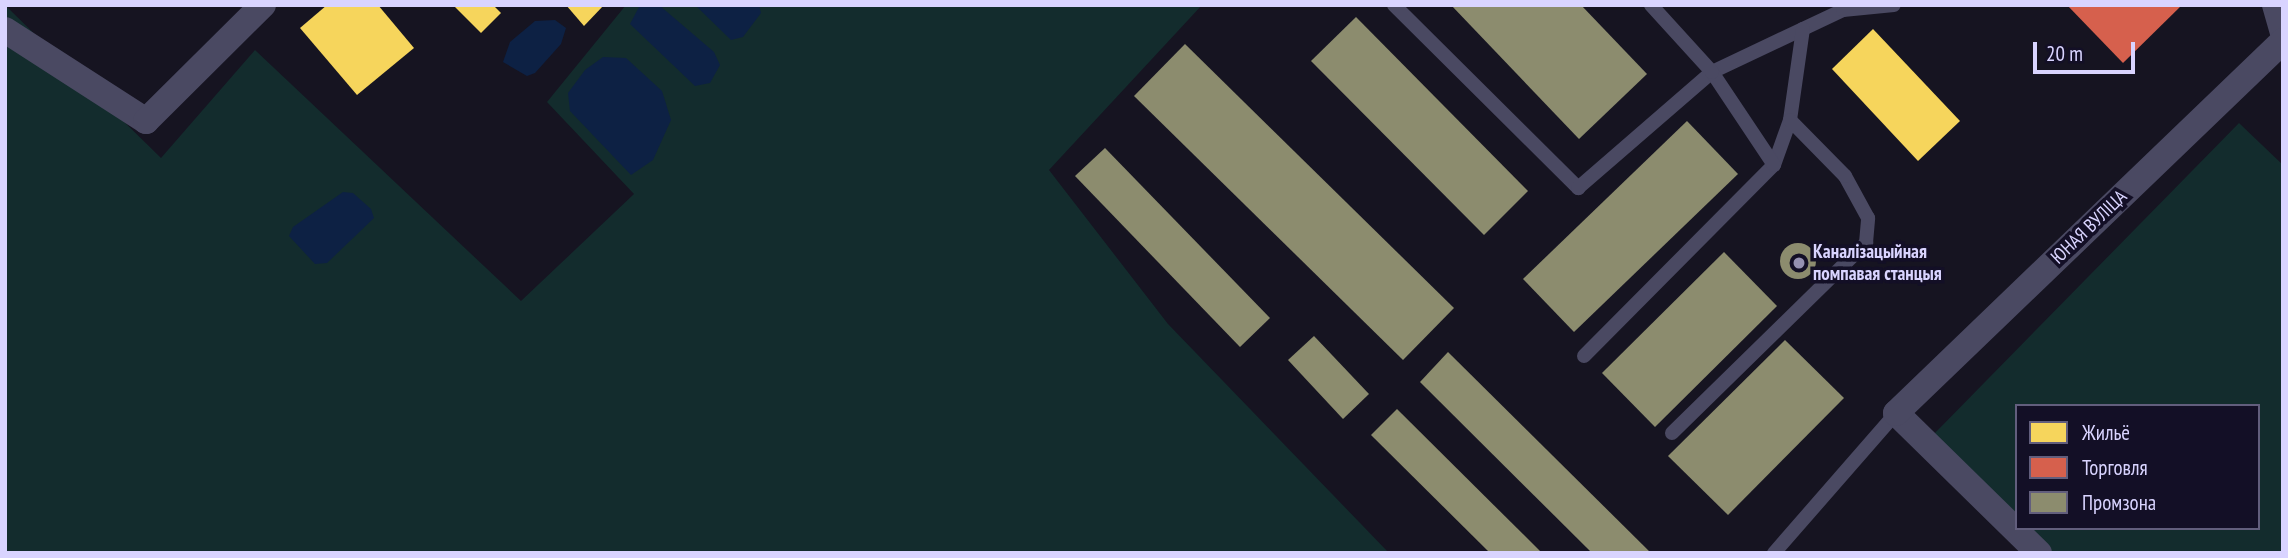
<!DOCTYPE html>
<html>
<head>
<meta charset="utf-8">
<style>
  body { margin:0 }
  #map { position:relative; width:2288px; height:558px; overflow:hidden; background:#161421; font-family:"PT Sans Narrow",sans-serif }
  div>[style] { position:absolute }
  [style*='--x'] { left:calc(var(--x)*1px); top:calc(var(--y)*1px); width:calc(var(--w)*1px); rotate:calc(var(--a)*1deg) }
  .green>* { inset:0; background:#132c2d }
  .water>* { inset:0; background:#0d2144 }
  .homes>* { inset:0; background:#f6d55c }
  .shops>* { inset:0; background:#d6604d }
  .industry>* { inset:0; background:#8c8c6e }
  .round { border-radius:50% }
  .service>* { height:14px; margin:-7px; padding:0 7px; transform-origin:7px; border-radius:7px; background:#4a4962 }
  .minor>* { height:26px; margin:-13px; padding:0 13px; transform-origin:13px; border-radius:13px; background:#4a4962 }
  .dots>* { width:19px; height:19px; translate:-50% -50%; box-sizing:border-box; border:4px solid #130f26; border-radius:50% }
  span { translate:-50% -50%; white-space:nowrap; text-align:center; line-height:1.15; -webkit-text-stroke:7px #130f26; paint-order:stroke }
  .street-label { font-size:19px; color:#d9d4ff }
  .poi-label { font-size:19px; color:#d9d4ff; font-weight:700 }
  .left { translate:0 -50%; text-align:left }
  .frame { position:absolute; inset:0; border:7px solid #d9d4ff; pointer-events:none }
  .legend { position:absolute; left:2015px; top:404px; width:245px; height:126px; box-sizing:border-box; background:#130f26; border:2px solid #625e7d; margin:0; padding:9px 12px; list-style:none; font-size:21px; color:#d9d4ff }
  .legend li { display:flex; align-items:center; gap:14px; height:35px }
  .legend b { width:35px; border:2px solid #625e7d }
  .scale { position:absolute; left:2033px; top:42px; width:102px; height:32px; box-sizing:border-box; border:4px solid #d9d4ff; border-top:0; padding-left:9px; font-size:21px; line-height:24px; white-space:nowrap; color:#d9d4ff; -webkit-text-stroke:5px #130f26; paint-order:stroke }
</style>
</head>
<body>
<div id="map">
  <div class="green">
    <div style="clip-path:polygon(5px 5px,161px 158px,255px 50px,521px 301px,634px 194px,547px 102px,626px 5px,1202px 5px,1049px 170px,1168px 324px,1389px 553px,5px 553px)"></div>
    <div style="clip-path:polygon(2239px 123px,2283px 165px,2283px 553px,2052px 553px,2027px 528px,2258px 528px,2258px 406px,2017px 406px,2017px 518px,1932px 436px)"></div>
  </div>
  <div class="water">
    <div style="clip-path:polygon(659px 5px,714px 52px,720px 65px,710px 83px,695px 86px,630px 24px,639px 7px)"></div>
    <div style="clip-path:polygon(695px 5px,759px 5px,761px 13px,743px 37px,731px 40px)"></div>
    <div style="clip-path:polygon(555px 20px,566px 28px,561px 44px,535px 73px,527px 76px,503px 62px,510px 42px,535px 21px)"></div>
    <div style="clip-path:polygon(603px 57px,626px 58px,662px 91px,671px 120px,653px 160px,631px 175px,570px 111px,568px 93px,585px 70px)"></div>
    <div style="clip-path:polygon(343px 192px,353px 193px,371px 209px,374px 218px,327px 263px,315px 264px,289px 236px,293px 227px)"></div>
  </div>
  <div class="homes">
    <div style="clip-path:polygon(327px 5px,378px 5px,414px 48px,357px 95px,300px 28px)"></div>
    <div style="clip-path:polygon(493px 5px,501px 13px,481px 33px,455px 7px)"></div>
    <div style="clip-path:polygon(566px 5px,604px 5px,584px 26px)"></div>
    <div style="clip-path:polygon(1873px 29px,1960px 121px,1918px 161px,1832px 69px)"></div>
  </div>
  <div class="shops">
    <div style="clip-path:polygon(2067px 5px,2182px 5px,2123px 63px)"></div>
  </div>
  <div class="industry">
    <div style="clip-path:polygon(1451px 5px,1581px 5px,1647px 74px,1579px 139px)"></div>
    <div style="clip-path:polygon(1356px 17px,1528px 191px,1484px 235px,1311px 61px)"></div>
    <div style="clip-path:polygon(1185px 44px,1454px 308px,1403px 360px,1134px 96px)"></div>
    <div style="clip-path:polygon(1687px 121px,1738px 174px,1574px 332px,1523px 279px)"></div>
    <div style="clip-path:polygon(1105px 148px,1270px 318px,1240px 347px,1075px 176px)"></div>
    <div class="round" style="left:1780px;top:243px;width:36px;height:36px"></div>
    <div style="clip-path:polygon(1724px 252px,1777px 306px,1655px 427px,1602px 373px)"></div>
    <div style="clip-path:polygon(1314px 336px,1369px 394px,1343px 419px,1288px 360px)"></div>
    <div style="clip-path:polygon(1785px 340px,1844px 398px,1728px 515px,1668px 456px)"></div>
    <div style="clip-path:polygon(1448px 352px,1651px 553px,1592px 553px,1420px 382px)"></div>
    <div style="clip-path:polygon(1397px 409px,1542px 553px,1490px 553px,1371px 435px)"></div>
  </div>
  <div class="service">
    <div style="--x:1394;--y:5;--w:260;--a:44.8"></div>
    <div style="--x:1578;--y:188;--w:177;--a:-40.9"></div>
    <div style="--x:1712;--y:72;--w:145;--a:-25.3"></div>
    <div style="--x:1843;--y:10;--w:51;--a:-5.6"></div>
    <div style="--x:1774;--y:165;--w:48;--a:-70.4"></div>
    <div style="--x:1790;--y:120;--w:92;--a:-81.9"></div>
    <div style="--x:1584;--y:356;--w:269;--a:-45.2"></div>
    <div style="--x:1774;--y:165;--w:112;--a:-123.7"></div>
    <div style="--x:1712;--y:72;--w:91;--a:-132.3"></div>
    <div style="--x:1672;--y:433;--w:272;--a:-44.4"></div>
    <div style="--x:1866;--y:243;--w:25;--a:-85"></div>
    <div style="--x:1868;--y:218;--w:48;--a:-118.7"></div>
    <div style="--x:1845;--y:176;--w:78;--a:-134.5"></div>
    <div style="--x:1774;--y:553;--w:186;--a:-48.9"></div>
  </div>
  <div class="minor">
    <div style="--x:2275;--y:5;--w:29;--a:74"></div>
    <div style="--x:5;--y:30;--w:168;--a:32.8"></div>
    <div style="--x:146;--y:121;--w:165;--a:-44.8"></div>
    <div style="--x:2039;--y:553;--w:200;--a:-135.6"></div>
    <div style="--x:1896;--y:413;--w:537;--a:-43.87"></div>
  </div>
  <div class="dots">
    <div style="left:1799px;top:263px;background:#9591b1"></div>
  </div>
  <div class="street-label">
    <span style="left:2089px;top:227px;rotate:-44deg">ЮНАЯ ВУЛІЦА</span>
  </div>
  <div class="poi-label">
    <span class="left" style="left:1813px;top:263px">Каналізацыйная<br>помпавая станцыя</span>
  </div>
  <div class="frame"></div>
  <ul class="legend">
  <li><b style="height:19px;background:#f6d55c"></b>Жильё</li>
  <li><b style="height:19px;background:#d6604d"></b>Торговля</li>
  <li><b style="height:19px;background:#8c8c6e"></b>Промзона</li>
  </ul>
  <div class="scale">20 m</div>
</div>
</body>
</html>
